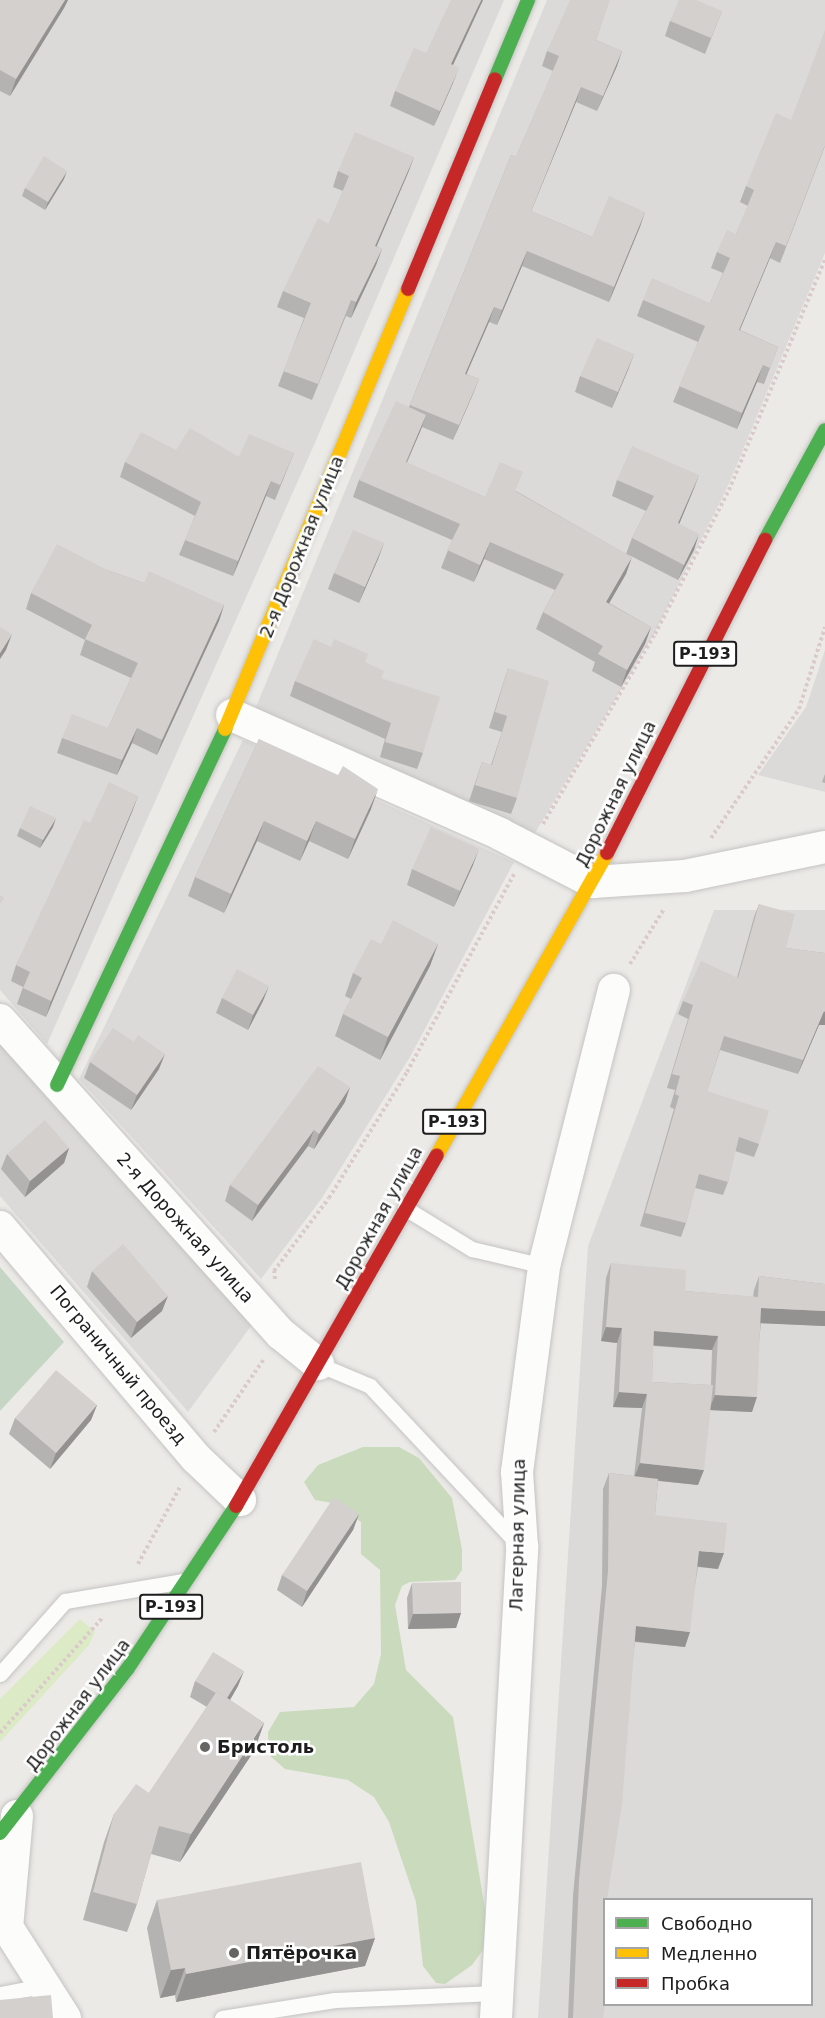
<!DOCTYPE html>
<html>
<head>
<meta charset="utf-8">
<style>
  body { margin:0 }
  #map { position:relative; width:825px; height:2018px; overflow:hidden; background:#eceae7; font-family:"DejaVu Sans",sans-serif }
  div>[style] { position:absolute }
  [style*='--x'] { left:calc(var(--x)*1px); top:calc(var(--y)*1px); width:calc(var(--w)*1px); rotate:calc(var(--a)*1deg) }
  .residential>* { inset:0; background:#dbdad8 }
  .grass>* { inset:0; background:#dceac5 }
  .forest>* { inset:0; background:#c9dbbc }
  .cemetery>* { inset:0; background:#c5d7c4 }
  .path>* { height:4px; margin-top:-2px; transform-origin:0; background:repeating-linear-gradient(90deg,#dacbca 0 3px,transparent 0 6px) }
  .roads { filter:drop-shadow(0 0 2px #c5c4c3) drop-shadow(0 0 2px #c5c4c3) }
  .lane>* { height:15px; margin:-7.5px; padding:0 7.5px; transform-origin:7.5px; border-radius:7.5px; background:#fcfcfb }
  .street>* { height:32px; margin:-16px; padding:0 16px; transform-origin:16px; border-radius:16px; background:#fcfcfb }
  .fast>* { height:14px; margin:-7px; padding:0 7px; transform-origin:7px; border-radius:7px; background:#4caf50 }
  .slow>* { height:14px; margin:-7px; padding:0 7px; transform-origin:7px; border-radius:7px; background:#ffc107 }
  .jam>* { height:14px; margin:-7px; padding:0 7px; transform-origin:7px; border-radius:7px; background:#c62828 }
  .wall>* { inset:0; background:#b5b3b1 }
  .shaded-wall>* { inset:0; background:#949290 }
  .building>* { inset:0; background:#d3d0ce }
  .dots>* { width:16px; height:16px; translate:-50% -50%; box-sizing:border-box; border:3px solid #fff; border-radius:50% }
  span { translate:-50% -50%; white-space:nowrap; text-align:center; line-height:1.15; -webkit-text-stroke:5px #fff; paint-order:stroke }
  .shield-label span { padding:2px 4px; background:#fff; border:2px solid; border-radius:4px; -webkit-text-stroke-width:0 }
  .shield-label { font-size:16px; color:#1e1e1e; font-weight:700 }
  .street-label { font-size:18px; color:#1e1e1e }
  .poi-label { font-size:18px; color:#1e1e1e; font-weight:700 }
  .left { translate:0 -50%; text-align:left }
  .legend { position:absolute; left:603px; top:1898px; width:210px; height:108px; box-sizing:border-box; background:#fff; border:2px solid #a5a5a5; margin:0; padding:8px 10px; list-style:none; font-size:18px; color:#1e1e1e }
  .legend li { display:flex; align-items:center; gap:12px; height:30px }
  .legend b { width:30px; border:2px solid #a5a5a5 }
</style>
</head>
<body>
<div id="map">
  <div class="residential">
    <div style="clip-path:polygon(0 0,504px 0,314px 445px,47px 1044px,0 990px)"></div>
    <div style="clip-path:polygon(547px 0,825px 0,825px 253px,727px 488px,654px 634px,535px 833px,254px 712px)"></div>
    <div style="clip-path:polygon(825px 650px,825px 792px,758px 775px,806px 707px)"></div>
    <div style="clip-path:polygon(243px 740px,514px 862px,410px 1057px,322px 1198px,261px 1279px,79px 1079px)"></div>
    <div style="clip-path:polygon(evenodd,714px 910px,825px 910px,825px 2018px,538px 2018px,588px 1246px,714px 910px,604px 1900px,812px 1900px,812px 2004px,604px 2004px,604px 1900px)"></div>
    <div style="clip-path:polygon(0 1031px,254px 1322px,188px 1412px,0 1196px)"></div>
  </div>
  <div class="grass">
    <div style="clip-path:polygon(80px 1619px,95px 1632px,89px 1645px,0 1742px,0 1699px)"></div>
  </div>
  <div class="forest">
    <div style="clip-path:polygon(363px 1447px,399px 1447px,419px 1458px,452px 1498px,462px 1549px,462px 1570px,455px 1580px,410px 1582px,402px 1586px,395px 1605px,406px 1670px,453px 1717px,488px 1927px,486px 1946px,472px 1965px,445px 1984px,436px 1983px,423px 1966px,416px 1902px,389px 1822px,374px 1797px,348px 1780px,285px 1769px,269px 1755px,268px 1732px,280px 1712px,354px 1707px,374px 1684px,381px 1654px,380px 1570px,361px 1554px,361px 1522px,332px 1503px,315px 1500px,304px 1482px,318px 1465px)"></div>
  </div>
  <div class="cemetery">
    <div style="clip-path:polygon(0 1267px,64px 1342px,0 1411px)"></div>
  </div>
  <div class="path">
    <div style="--x:543;--y:824;--w:221;--a:-59.5"></div>
    <div style="--x:655;--y:634;--w:162;--a:-62.8"></div>
    <div style="--x:729;--y:490;--w:250;--a:-67.4"></div>
    <div style="--x:711;--y:838;--w:156;--a:-55.7"></div>
    <div style="--x:799;--y:709;--w:86;--a:-72.4"></div>
    <div style="--x:630;--y:964;--w:65;--a:-58.3"></div>
    <div style="--x:275;--y:1279;--w:8;--a:-97"></div>
    <div style="--x:274;--y:1271;--w:91;--a:-53"></div>
    <div style="--x:329;--y:1198;--w:148;--a:-58.2"></div>
    <div style="--x:407;--y:1072;--w:225;--a:-61.6"></div>
    <div style="--x:214;--y:1432;--w:88;--a:-55.6"></div>
    <div style="--x:138;--y:1564;--w:88;--a:-61.4"></div>
    <div style="--x:0;--y:1733;--w:154;--a:-48.4"></div>
  </div>
  <div class="roads">
    <div class="lane">
      <div style="--x:405;--y:1208;--w:79;--a:31.5"></div>
      <div style="--x:472;--y:1249;--w:74;--a:13.3"></div>
      <div style="--x:318;--y:1364;--w:56;--a:22.9"></div>
      <div style="--x:370;--y:1386;--w:218;--a:46.9"></div>
      <div style="--x:0;--y:1674;--w:98;--a:-48.3"></div>
      <div style="--x:65;--y:1601;--w:120;--a:-9.6"></div>
      <div style="--x:0;--y:1994;--w:49;--a:-10.6"></div>
      <div style="--x:222;--y:2018;--w:114;--a:-9.1"></div>
      <div style="--x:335;--y:2000;--w:160;--a:-2.5"></div>
    </div>
    <div class="street">
      <div style="--x:232;--y:715;--w:293;--a:23.9"></div>
      <div style="--x:500;--y:834;--w:105;--a:27.3"></div>
      <div style="--x:593;--y:882;--w:92;--a:-3.7"></div>
      <div style="--x:685;--y:876;--w:143;--a:-11.7"></div>
      <div style="--x:0;--y:1020;--w:421;--a:48.2"></div>
      <div style="--x:281;--y:1334;--w:48;--a:39"></div>
      <div style="--x:0;--y:1227;--w:303;--a:49.7"></div>
      <div style="--x:196;--y:1458;--w:61;--a:43.7"></div>
      <div style="--x:17;--y:1816;--w:111;--a:95.1"></div>
      <div style="--x:7;--y:1927;--w:108;--a:57.5"></div>
      <div style="--x:496;--y:2018;--w:472;--a:-86.8"></div>
      <div style="--x:522;--y:1547;--w:75;--a:-93.8"></div>
      <div style="--x:517;--y:1472;--w:208;--a:-82.5"></div>
      <div style="--x:544;--y:1266;--w:285;--a:-75.8"></div>
    </div>
    <div class="fast">
      <div style="--x:495;--y:79;--w:86;--a:-67.3"></div>
      <div style="--x:765;--y:540;--w:125;--a:-61.4"></div>
      <div style="--x:57;--y:1085;--w:394;--a:-64.7"></div>
      <div style="--x:0;--y:1833;--w:209;--a:-52.2"></div>
      <div style="--x:128;--y:1668;--w:195;--a:-56.3"></div>
    </div>
    <div class="slow">
      <div style="--x:225;--y:729;--w:477;--a:-67.4"></div>
      <div style="--x:437;--y:1155;--w:347;--a:-60.6"></div>
    </div>
    <div class="jam">
      <div style="--x:408;--y:289;--w:227;--a:-67.5"></div>
      <div style="--x:607;--y:853;--w:351;--a:-63.2"></div>
      <div style="--x:236;--y:1506;--w:404;--a:-60.2"></div>
    </div>
  </div>
  <div class="wall">
    <div style="clip-path:polygon(0 0,68px 0,64px 8px,10px 96px,0 91px)"></div>
    <div style="clip-path:polygon(483px 0,453px 65px,453px 83px,434px 126px,390px 106px,395px 91px)"></div>
    <div style="clip-path:polygon(722px 11px,705px 54px,665px 36px,670px 21px)"></div>
    <div style="clip-path:polygon(604px 16px,596px 40px,622px 51px,617px 66px,597px 111px,576px 102px,531px 211px,592px 237px,645px 212px,609px 302px,522px 266px,497px 325px,489px 322px,466px 374px,479px 379px,453px 440px,422px 427px,407px 463px,485px 497px,516px 491px,626px 554px,632px 538px,646px 511px,612px 496px,617px 480px,699px 475px,679px 524px,694px 550px,678px 580px,631px 556px,626px 574px,609px 603px,651px 627px,645px 644px,621px 687px,592px 671px,595px 662px,536px 629px,543px 612px,555px 590px,484px 559px,474px 582px,441px 568px,452px 540px,353px 497px,359px 480px,409px 407px,511px 155px,516px 157px,553px 71px,542px 66px,547px 51px)"></div>
    <div style="clip-path:polygon(825px 146px,780px 263px,770px 258px,740px 330px,778px 347px,764px 384px,757px 382px,737px 429px,673px 402px,698px 342px,637px 316px,643px 300px,710px 303px,723px 273px,711px 268px,717px 252px,736px 234px,748px 206px,740px 202px,746px 186px)"></div>
    <div style="clip-path:polygon(414px 157px,408px 173px,376px 246px,382px 249px,376px 265px,351px 318px,346px 316px,312px 400px,278px 386px,304px 318px,277px 307px,283px 291px,329px 224px,343px 191px,333px 187px,338px 171px)"></div>
    <div style="clip-path:polygon(64px 179px,45px 210px,22px 196px,25px 188px)"></div>
    <div style="clip-path:polygon(634px 354px,612px 408px,575px 392px,580px 376px)"></div>
    <div style="clip-path:polygon(176px 450px,239px 457px,294px 453px,275px 500px,266px 496px,233px 576px,179px 555px,195px 516px,120px 477px,125px 462px)"></div>
    <div style="clip-path:polygon(384px 543px,378px 559px,359px 603px,328px 589px,334px 573px)"></div>
    <div style="clip-path:polygon(107px 570px,144px 583px,224px 605px,219px 621px,157px 755px,132px 743px,117px 775px,57px 753px,62px 738px,108px 728px,131px 678px,80px 655px,85px 640px,26px 609px,31px 593px)"></div>
    <div style="clip-path:polygon(365px 662px,381px 678px,423px 753px,417px 769px,380px 757px,385px 739px,290px 696px,295px 681px)"></div>
    <div style="clip-path:polygon(508px 668px,517px 798px,511px 814px,469px 801px,482px 762px,491px 765px,502px 732px,489px 728px)"></div>
    <div style="clip-path:polygon(259px 739px,371px 809px,348px 859px,309px 841px,300px 861px,257px 841px,224px 913px,188px 896px,195px 877px)"></div>
    <div style="clip-path:polygon(825px 774px,825px 783px,822px 782px)"></div>
    <div style="clip-path:polygon(138px 796px,132px 812px,46px 1017px,17px 1004px,23px 987px,11px 981px,16px 965px,90px 823px)"></div>
    <div style="clip-path:polygon(53px 827px,40px 848px,17px 836px,20px 828px)"></div>
    <div style="clip-path:polygon(473px 865px,454px 907px,407px 885px,412px 869px)"></div>
    <div style="clip-path:polygon(759px 904px,786px 948px,825px 953px,825px 1025px,819px 1025px,798px 1074px,720px 1050px,707px 1091px,759px 1144px,754px 1157px,735px 1151px,728px 1182px,723px 1195px,695px 1188px,686px 1223px,681px 1237px,640px 1226px,674px 1109px,670px 1107px,675px 1090px,667px 1088px,688px 1019px,678px 1014px,683px 1001px,737px 978px,754px 917px)"></div>
    <div style="clip-path:polygon(381px 944px,438px 944px,430px 966px,380px 1060px,335px 1036px,343px 1014px,351px 999px,345px 996px,353px 973px)"></div>
    <div style="clip-path:polygon(222px 998px,263px 1001px,248px 1030px,216px 1013px)"></div>
    <div style="clip-path:polygon(134px 1042px,159px 1069px,131px 1110px,84px 1078px,90px 1062px)"></div>
    <div style="clip-path:polygon(345px 1102px,314px 1149px,308px 1146px,252px 1221px,225px 1201px,230px 1185px)"></div>
    <div style="clip-path:polygon(69px 1148px,64px 1163px,25px 1197px,1px 1169px,7px 1154px)"></div>
    <div style="clip-path:polygon(evenodd,611px 1263px,685px 1291px,753px 1297px,754px 1290px,759px 1276px,825px 1284px,825px 1326px,761px 1323px,752px 1412px,710px 1410px,698px 1485px,658px 1481px,655px 1515px,718px 1569px,698px 1567px,685px 1647px,635px 1642px,604px 1899px,603px 2018px,568px 2018px,573px 1896px,602px 1586px,603px 1489px,609px 1473px,634px 1476px,642px 1408px,613px 1407px,617px 1343px,601px 1341px,606px 1278px,611px 1263px,653px 1346px,712px 1350px,711px 1385px,652px 1382px,653px 1346px)"></div>
    <div style="clip-path:polygon(92px 1271px,162px 1311px,131px 1338px,87px 1287px)"></div>
    <div style="clip-path:polygon(97px 1405px,91px 1420px,50px 1469px,9px 1434px,15px 1418px)"></div>
    <div style="clip-path:polygon(359px 1514px,353px 1530px,302px 1607px,277px 1590px,282px 1575px)"></div>
    <div style="clip-path:polygon(412px 1583px,461px 1613px,456px 1628px,408px 1629px,407px 1598px)"></div>
    <div style="clip-path:polygon(195px 1681px,238px 1686px,230px 1700px,264px 1723px,254px 1751px,180px 1862px,151px 1854px,137px 1904px,127px 1932px,83px 1920px,104px 1842px,114px 1814px,149px 1793px,207px 1707px,190px 1697px)"></div>
    <div style="clip-path:polygon(157px 1900px,375px 1938px,365px 1966px,176px 2002px,175px 1995px,160px 1998px,147px 1928px)"></div>
  </div>
  <div class="shaded-wall">
    <div style="clip-path:polygon(65px 0,68px 0,64px 8px,10px 96px,16px 79px)"></div>
    <div style="clip-path:polygon(481px 0,483px 0,446px 80px,451px 64px)"></div>
    <div style="clip-path:polygon(622px 51px,617px 66px,597px 111px,603px 96px)"></div>
    <div style="clip-path:polygon(459px 68px,453px 83px,434px 126px,440px 111px)"></div>
    <div style="clip-path:polygon(581px 87px,576px 102px,525px 226px,531px 211px)"></div>
    <div style="clip-path:polygon(414px 157px,408px 173px,370px 262px,375px 246px)"></div>
    <div style="clip-path:polygon(67px 171px,64px 179px,45px 210px,48px 202px)"></div>
    <div style="clip-path:polygon(645px 212px,640px 227px,609px 302px,614px 287px)"></div>
    <div style="clip-path:polygon(776px 242px,770px 258px,733px 346px,739px 330px)"></div>
    <div style="clip-path:polygon(382px 249px,376px 265px,351px 318px,356px 302px)"></div>
    <div style="clip-path:polygon(527px 251px,522px 266px,497px 325px,502px 310px)"></div>
    <div style="clip-path:polygon(494px 307px,489px 322px,460px 389px,465px 374px)"></div>
    <div style="clip-path:polygon(634px 354px,628px 370px,612px 408px,618px 392px)"></div>
    <div style="clip-path:polygon(763px 365px,757px 382px,737px 429px,742px 413px)"></div>
    <div style="clip-path:polygon(479px 379px,473px 394px,453px 440px,459px 425px)"></div>
    <div style="clip-path:polygon(426px 415px,420px 432px,399px 479px,406px 462px)"></div>
    <div style="clip-path:polygon(699px 475px,693px 491px,673px 539px,678px 523px)"></div>
    <div style="clip-path:polygon(271px 481px,266px 496px,233px 576px,238px 561px)"></div>
    <div style="clip-path:polygon(699px 534px,694px 550px,678px 580px,684px 565px)"></div>
    <div style="clip-path:polygon(490px 542px,484px 559px,474px 582px,480px 565px)"></div>
    <div style="clip-path:polygon(384px 543px,378px 559px,359px 603px,365px 587px)"></div>
    <div style="clip-path:polygon(632px 557px,626px 574px,600px 619px,606px 602px)"></div>
    <div style="clip-path:polygon(224px 605px,219px 621px,157px 755px,162px 740px)"></div>
    <div style="clip-path:polygon(651px 627px,645px 644px,621px 687px,627px 670px)"></div>
    <div style="clip-path:polygon(12px 634px,6px 650px,0 659px,0 653px)"></div>
    <div style="clip-path:polygon(137px 728px,132px 743px,117px 775px,122px 760px)"></div>
    <div style="clip-path:polygon(378px 789px,371px 809px,348px 859px,355px 839px)"></div>
    <div style="clip-path:polygon(138px 796px,132px 812px,46px 1017px,51px 1001px)"></div>
    <div style="clip-path:polygon(56px 818px,53px 827px,40px 848px,43px 840px)"></div>
    <div style="clip-path:polygon(264px 821px,257px 841px,224px 913px,231px 894px)"></div>
    <div style="clip-path:polygon(316px 821px,309px 841px,300px 861px,307px 841px)"></div>
    <div style="clip-path:polygon(479px 849px,473px 865px,454px 907px,460px 891px)"></div>
    <div style="clip-path:polygon(438px 944px,430px 966px,380px 1060px,388px 1037px)"></div>
    <div style="clip-path:polygon(269px 986px,263px 1001px,248px 1030px,253px 1015px)"></div>
    <div style="clip-path:polygon(824px 1011px,825px 1012px,825px 1025px,819px 1025px,798px 1074px,803px 1060px)"></div>
    <div style="clip-path:polygon(165px 1054px,159px 1069px,131px 1110px,137px 1095px)"></div>
    <div style="clip-path:polygon(350px 1087px,345px 1102px,314px 1149px,319px 1134px)"></div>
    <div style="clip-path:polygon(314px 1130px,308px 1146px,252px 1221px,258px 1205px)"></div>
    <div style="clip-path:polygon(69px 1148px,64px 1163px,25px 1197px,30px 1181px)"></div>
    <div style="clip-path:polygon(168px 1296px,162px 1311px,131px 1338px,137px 1322px)"></div>
    <div style="clip-path:polygon(761px 1308px,825px 1311px,825px 1326px,756px 1323px)"></div>
    <div style="clip-path:polygon(606px 1327px,622px 1328px,617px 1343px,601px 1341px)"></div>
    <div style="clip-path:polygon(654px 1331px,718px 1336px,712px 1350px,649px 1345px)"></div>
    <div style="clip-path:polygon(619px 1392px,647px 1394px,642px 1408px,613px 1407px)"></div>
    <div style="clip-path:polygon(715px 1395px,757px 1397px,752px 1412px,709px 1410px)"></div>
    <div style="clip-path:polygon(97px 1405px,91px 1420px,50px 1469px,56px 1453px)"></div>
    <div style="clip-path:polygon(640px 1463px,704px 1470px,698px 1485px,634px 1478px)"></div>
    <div style="clip-path:polygon(359px 1514px,353px 1530px,302px 1607px,307px 1591px)"></div>
    <div style="clip-path:polygon(699px 1551px,724px 1553px,718px 1569px,694px 1566px)"></div>
    <div style="clip-path:polygon(461px 1613px,456px 1628px,408px 1629px,413px 1614px)"></div>
    <div style="clip-path:polygon(636px 1626px,690px 1632px,685px 1647px,631px 1641px)"></div>
    <div style="clip-path:polygon(244px 1671px,238px 1686px,221px 1715px,226px 1699px)"></div>
    <div style="clip-path:polygon(264px 1723px,254px 1751px,180px 1862px,191px 1834px)"></div>
    <div style="clip-path:polygon(375px 1938px,365px 1966px,176px 2002px,186px 1974px)"></div>
    <div style="clip-path:polygon(185px 1968px,175px 1995px,160px 1998px,171px 1970px)"></div>
  </div>
  <div class="building">
    <div style="clip-path:polygon(0 0,65px 0,16px 79px,0 70px)"></div>
    <div style="clip-path:polygon(451px 0,481px 0,451px 64px,459px 68px,440px 111px,395px 91px,414px 48px,426px 53px)"></div>
    <div style="clip-path:polygon(570px 0,610px 0,596px 40px,622px 51px,603px 96px,581px 87px,531px 211px,592px 237px,609px 196px,645px 212px,614px 287px,527px 251px,502px 310px,494px 307px,465px 374px,479px 379px,459px 425px,410px 405px,511px 155px,516px 157px,559px 56px,547px 51px)"></div>
    <div style="clip-path:polygon(679px 0,696px 0,722px 11px,711px 38px,670px 21px)"></div>
    <div style="clip-path:polygon(825px 30px,825px 145px,786px 246px,776px 242px,739px 330px,778px 347px,770px 368px,763px 365px,742px 413px,679px 386px,705px 326px,643px 300px,652px 278px,710px 303px,730px 258px,717px 252px,727px 230px,736px 234px,754px 190px,746px 186px,776px 113px,791px 120px)"></div>
    <div style="clip-path:polygon(355px 132px,414px 157px,375px 246px,382px 249px,356px 302px,351px 300px,318px 384px,283px 371px,311px 303px,283px 291px,318px 218px,329px 224px,349px 176px,338px 171px)"></div>
    <div style="clip-path:polygon(44px 156px,67px 171px,48px 202px,25px 188px)"></div>
    <div style="clip-path:polygon(597px 338px,634px 354px,618px 392px,580px 376px)"></div>
    <div style="clip-path:polygon(396px 401px,426px 415px,406px 462px,485px 497px,500px 462px,523px 472px,515px 491px,632px 557px,606px 602px,651px 627px,627px 670px,598px 654px,603px 646px,543px 612px,564px 574px,490px 542px,480px 565px,447px 550px,460px 524px,359px 480px)"></div>
    <div style="clip-path:polygon(190px 428px,239px 457px,249px 434px,294px 453px,280px 485px,271px 481px,238px 561px,185px 540px,201px 502px,125px 462px,141px 432px,176px 450px)"></div>
    <div style="clip-path:polygon(632px 446px,699px 475px,678px 523px,699px 534px,684px 565px,632px 538px,654px 496px,617px 480px)"></div>
    <div style="clip-path:polygon(353px 530px,384px 543px,365px 587px,334px 573px)"></div>
    <div style="clip-path:polygon(57px 544px,107px 570px,144px 583px,149px 571px,224px 605px,162px 740px,137px 728px,122px 760px,62px 738px,72px 714px,108px 728px,138px 663px,85px 639px,92px 625px,31px 593px)"></div>
    <div style="clip-path:polygon(0 627px,12px 634px,0 653px)"></div>
    <div style="clip-path:polygon(314px 639px,331px 647px,334px 639px,368px 654px,365px 662px,384px 671px,381px 678px,440px 697px,423px 753px,385px 742px,391px 723px,295px 681px)"></div>
    <div style="clip-path:polygon(508px 668px,549px 681px,517px 798px,475px 785px,482px 762px,492px 765px,507px 716px,495px 712px)"></div>
    <div style="clip-path:polygon(259px 739px,338px 775px,343px 766px,378px 789px,355px 839px,316px 821px,307px 841px,264px 821px,231px 894px,195px 877px)"></div>
    <div style="clip-path:polygon(109px 782px,138px 796px,51px 1001px,23px 988px,30px 972px,16px 965px,84px 820px,90px 823px)"></div>
    <div style="clip-path:polygon(30px 806px,56px 818px,43px 840px,20px 828px)"></div>
    <div style="clip-path:polygon(431px 827px,479px 849px,460px 891px,412px 869px)"></div>
    <div style="clip-path:polygon(0 895px,4px 898px,0 904px)"></div>
    <div style="clip-path:polygon(759px 904px,795px 914px,786px 948px,825px 953px,825px 1012px,824px 1011px,803px 1060px,724px 1036px,707px 1091px,769px 1111px,759px 1144px,739px 1137px,728px 1182px,699px 1174px,686px 1223px,645px 1213px,679px 1096px,675px 1094px,680px 1076px,672px 1074px,693px 1005px,683px 1001px,701px 961px,738px 978px)"></div>
    <div style="clip-path:polygon(393px 920px,438px 944px,388px 1037px,343px 1014px,362px 978px,353px 973px,371px 939px,381px 944px)"></div>
    <div style="clip-path:polygon(237px 969px,269px 986px,253px 1015px,222px 998px)"></div>
    <div style="clip-path:polygon(113px 1028px,134px 1042px,138px 1035px,165px 1054px,137px 1095px,90px 1062px)"></div>
    <div style="clip-path:polygon(318px 1066px,350px 1087px,319px 1134px,314px 1130px,258px 1205px,230px 1185px)"></div>
    <div style="clip-path:polygon(45px 1120px,69px 1148px,30px 1181px,7px 1154px)"></div>
    <div style="clip-path:polygon(123px 1244px,168px 1296px,137px 1322px,92px 1271px)"></div>
    <div style="clip-path:polygon(611px 1263px,686px 1270px,685px 1291px,758px 1297px,759px 1276px,825px 1284px,825px 1311px,761px 1308px,757px 1397px,715px 1395px,718px 1336px,654px 1331px,652px 1382px,713px 1385px,704px 1470px,640px 1463px,647px 1394px,619px 1392px,622px 1328px,606px 1327px)"></div>
    <div style="clip-path:polygon(56px 1370px,97px 1405px,56px 1453px,15px 1418px)"></div>
    <div style="clip-path:polygon(609px 1473px,658px 1479px,655px 1515px,727px 1523px,724px 1553px,699px 1551px,690px 1632px,636px 1626px,622px 1804px,607px 1899px,604px 1899px,605px 2004px,603px 2018px,573px 2018px,579px 1880px,608px 1571px)"></div>
    <div style="clip-path:polygon(334px 1497px,359px 1514px,307px 1591px,282px 1575px)"></div>
    <div style="clip-path:polygon(461px 1582px,461px 1613px,413px 1614px,412px 1583px)"></div>
    <div style="clip-path:polygon(213px 1652px,244px 1671px,227px 1698px,217px 1691px,216px 1693px,195px 1681px)"></div>
    <div style="clip-path:polygon(217px 1691px,264px 1723px,191px 1834px,159px 1826px,137px 1904px,93px 1892px,114px 1814px,136px 1784px,149px 1793px)"></div>
    <div style="clip-path:polygon(361px 1862px,375px 1938px,186px 1974px,185px 1968px,171px 1970px,157px 1900px)"></div>
    <div style="clip-path:polygon(51px 1995px,53px 2018px,0 2018px,0 2000px)"></div>
  </div>
  <div class="dots">
    <div style="left:205px;top:1747px;background:#666564"></div>
    <div style="left:234px;top:1953px;background:#666564"></div>
  </div>
  <div class="shield-label">
    <span style="left:705px;top:654px">Р-193</span>
    <span style="left:454px;top:1122px">Р-193</span>
    <span style="left:171px;top:1607px">Р-193</span>
  </div>
  <div class="street-label">
    <span style="left:302px;top:547px;rotate:-68deg">2-я Дорожная улица</span>
    <span style="left:616px;top:794px;rotate:-64deg">Дорожная улица</span>
    <span style="left:379px;top:1218px;rotate:-61deg">Дорожная улица</span>
    <span style="left:185px;top:1228px;rotate:48deg">2-я Дорожная улица</span>
    <span style="left:118px;top:1365px;rotate:50deg">Пограничный проезд</span>
    <span style="left:518px;top:1535px;rotate:-89deg">Лагерная улица</span>
    <span style="left:78px;top:1705px;rotate:-53deg">Дорожная улица</span>
  </div>
  <div class="poi-label">
    <span class="left" style="left:217px;top:1747px">Бристоль</span>
    <span class="left" style="left:246px;top:1953px">Пятёрочка</span>
  </div>
  <ul class="legend">
  <li><b style="height:8px;background:#4caf50"></b>Свободно</li>
  <li><b style="height:8px;background:#ffc107"></b>Медленно</li>
  <li><b style="height:8px;background:#c62828"></b>Пробка</li>
  </ul>
</div>
</body>
</html>
